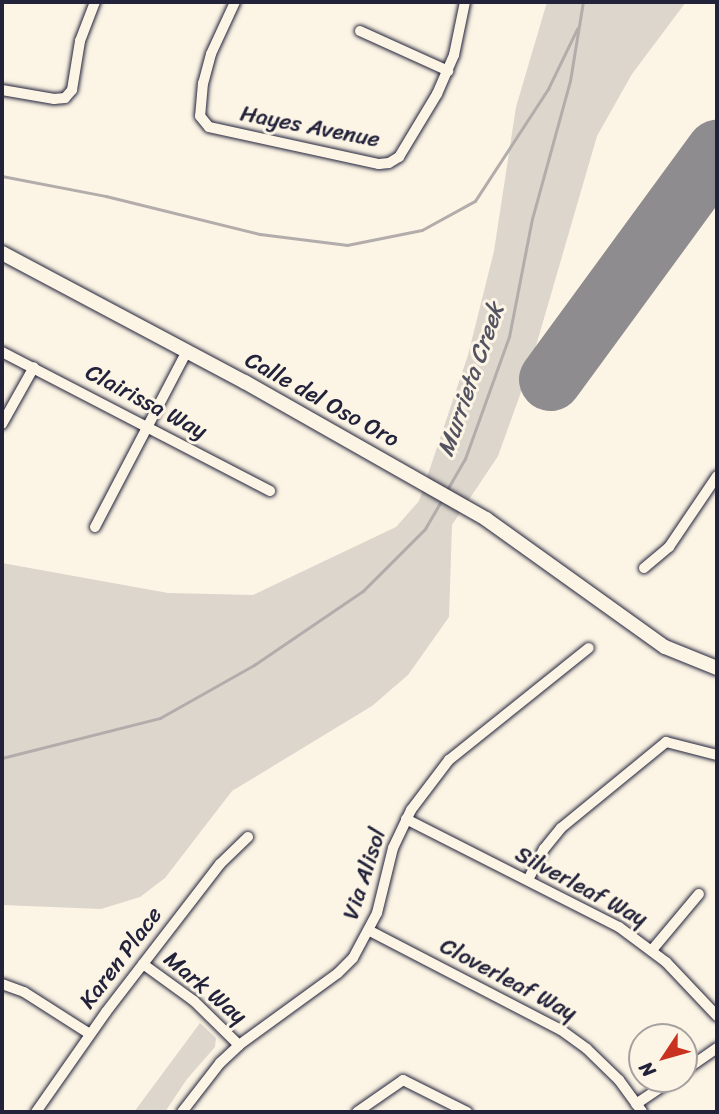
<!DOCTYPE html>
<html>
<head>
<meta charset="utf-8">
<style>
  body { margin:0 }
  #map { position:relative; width:719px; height:1114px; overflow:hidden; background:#fcf5e5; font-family:Sriracha,sans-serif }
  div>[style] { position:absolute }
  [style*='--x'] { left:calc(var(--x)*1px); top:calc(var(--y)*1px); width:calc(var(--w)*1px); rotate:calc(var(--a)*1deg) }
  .green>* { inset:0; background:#dcd6cc }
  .stream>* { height:2.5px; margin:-1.25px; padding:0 1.25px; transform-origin:1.25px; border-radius:1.25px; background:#b2adab }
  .runway>* { height:63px; margin:-31.5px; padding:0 31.5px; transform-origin:31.5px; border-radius:31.5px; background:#8f8c90 }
  .roads { filter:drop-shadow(0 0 2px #22223b) drop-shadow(0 0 2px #22223b) }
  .minor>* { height:10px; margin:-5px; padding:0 5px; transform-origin:5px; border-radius:5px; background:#fcf5e5 }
  .major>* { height:14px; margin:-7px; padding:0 7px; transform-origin:7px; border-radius:7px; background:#fcf5e5 }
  span { translate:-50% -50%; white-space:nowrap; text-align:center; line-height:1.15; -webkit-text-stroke:6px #fcf5e5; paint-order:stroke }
  .street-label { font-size:23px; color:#22223b }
  .water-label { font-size:24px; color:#545362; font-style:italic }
  .frame { position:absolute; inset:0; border:4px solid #22223b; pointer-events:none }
  .north { position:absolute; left:628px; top:1023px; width:70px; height:70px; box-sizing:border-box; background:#fcf5e5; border:2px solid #a5a1a1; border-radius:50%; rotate:234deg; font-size:19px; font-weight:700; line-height:28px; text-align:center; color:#22223b }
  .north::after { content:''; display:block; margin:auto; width:24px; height:32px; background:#c8321e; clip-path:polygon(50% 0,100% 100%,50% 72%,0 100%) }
</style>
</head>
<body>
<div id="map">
  <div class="green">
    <div style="clip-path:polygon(547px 2px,686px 2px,632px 74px,597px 136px,529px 370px,498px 456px,452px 525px,449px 617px,408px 675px,372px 706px,232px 791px,165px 878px,140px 897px,101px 909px,2px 905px,2px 563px,168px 593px,253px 595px,396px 527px,419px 501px,468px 355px,494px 251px,516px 107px)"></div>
    <div style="clip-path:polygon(200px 1023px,216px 1038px,215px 1047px,187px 1079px,165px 1112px,134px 1112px)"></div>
  </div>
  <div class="stream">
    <div style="--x:2;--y:176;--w:106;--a:10.9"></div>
    <div style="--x:106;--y:196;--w:159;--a:13.9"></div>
    <div style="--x:260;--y:234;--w:88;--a:7.2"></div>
    <div style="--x:347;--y:245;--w:76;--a:-11.3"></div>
    <div style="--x:422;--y:230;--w:60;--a:-28.7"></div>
    <div style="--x:475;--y:201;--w:134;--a:-56.9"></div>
    <div style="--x:548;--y:89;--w:67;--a:-64.2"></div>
    <div style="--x:447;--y:490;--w:36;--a:-60"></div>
    <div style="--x:465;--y:459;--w:130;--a:-70.2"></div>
    <div style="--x:509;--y:337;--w:120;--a:-79"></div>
    <div style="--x:532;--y:219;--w:143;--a:-74.6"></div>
    <div style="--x:570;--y:81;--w:80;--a:-80.7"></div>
    <div style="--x:2;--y:758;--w:163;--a:-14.2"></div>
    <div style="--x:160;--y:718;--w:108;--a:-29.4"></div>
    <div style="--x:254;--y:665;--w:132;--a:-34.2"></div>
    <div style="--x:363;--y:591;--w:88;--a:-45"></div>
    <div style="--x:425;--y:529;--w:34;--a:-60"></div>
  </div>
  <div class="runway">
    <div style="--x:550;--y:379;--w:283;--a:-53.8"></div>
  </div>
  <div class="roads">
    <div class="minor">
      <div style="--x:235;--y:2;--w:57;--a:114.8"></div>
      <div style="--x:211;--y:54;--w:30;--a:105"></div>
      <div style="--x:203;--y:83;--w:33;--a:95"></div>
      <div style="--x:200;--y:116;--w:14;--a:51"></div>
      <div style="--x:209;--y:127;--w:174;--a:12.3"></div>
      <div style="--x:379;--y:164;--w:10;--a:-6"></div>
      <div style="--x:389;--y:163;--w:12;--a:-31"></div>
      <div style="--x:399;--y:157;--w:74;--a:-58.9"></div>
      <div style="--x:437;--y:94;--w:43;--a:-66.4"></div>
      <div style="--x:454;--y:55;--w:54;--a:-78.3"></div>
      <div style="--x:360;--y:31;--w:97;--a:24.4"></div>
      <div style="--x:2;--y:90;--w:53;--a:9.8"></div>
      <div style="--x:54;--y:99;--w:11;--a:-5"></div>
      <div style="--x:65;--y:98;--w:11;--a:-49"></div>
      <div style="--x:72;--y:90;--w:50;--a:-80.7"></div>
      <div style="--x:80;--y:41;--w:42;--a:-69"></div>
      <div style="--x:2;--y:352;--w:302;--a:27.4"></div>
      <div style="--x:2;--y:424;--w:65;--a:-60.7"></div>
      <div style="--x:95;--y:527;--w:199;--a:-62.4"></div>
      <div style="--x:644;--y:568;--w:33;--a:-40"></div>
      <div style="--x:669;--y:547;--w:86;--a:-55.9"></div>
      <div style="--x:406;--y:819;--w:239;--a:26.9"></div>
      <div style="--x:619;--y:927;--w:59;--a:36.7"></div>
      <div style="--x:666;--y:962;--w:74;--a:46.6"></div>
      <div style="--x:528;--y:880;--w:35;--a:-63"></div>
      <div style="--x:544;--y:849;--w:27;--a:-51"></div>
      <div style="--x:561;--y:828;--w:136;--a:-39.3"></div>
      <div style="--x:666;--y:742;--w:53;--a:14.3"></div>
      <div style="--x:370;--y:931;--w:215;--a:27.4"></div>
      <div style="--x:561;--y:1030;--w:32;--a:36"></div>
      <div style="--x:587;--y:1049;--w:45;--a:44.1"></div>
      <div style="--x:619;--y:1080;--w:39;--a:54"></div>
      <div style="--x:652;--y:950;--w:73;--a:-50"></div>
      <div style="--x:143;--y:964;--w:63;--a:36"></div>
      <div style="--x:194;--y:1001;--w:63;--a:44.4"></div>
      <div style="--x:2;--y:984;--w:23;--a:20"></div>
      <div style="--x:24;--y:992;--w:78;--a:32.5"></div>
      <div style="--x:684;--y:1071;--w:40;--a:-34.9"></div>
      <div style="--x:636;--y:1104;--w:45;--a:-34"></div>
      <div style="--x:36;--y:1112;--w:122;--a:-55"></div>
      <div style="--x:106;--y:1012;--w:187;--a:-52.4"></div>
      <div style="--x:220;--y:864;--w:39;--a:-44"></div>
      <div style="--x:182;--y:1112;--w:62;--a:-52.2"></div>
      <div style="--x:220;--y:1063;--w:26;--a:-43"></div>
      <div style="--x:239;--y:1045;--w:122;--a:-36"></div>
      <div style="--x:338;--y:973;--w:21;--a:-45"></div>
      <div style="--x:353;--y:958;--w:51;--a:-61.9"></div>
      <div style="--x:377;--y:913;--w:67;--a:-76.2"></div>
      <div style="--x:393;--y:848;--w:42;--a:-64.7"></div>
      <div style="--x:411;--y:810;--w:63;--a:-52.8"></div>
      <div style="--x:449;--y:760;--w:179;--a:-38.7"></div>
      <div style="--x:357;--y:1112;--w:56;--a:-34.8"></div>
      <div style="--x:403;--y:1080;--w:72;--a:26.6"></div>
    </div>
    <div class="major">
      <div style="--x:2;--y:253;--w:275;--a:28"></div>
      <div style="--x:245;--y:382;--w:277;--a:29.6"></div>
      <div style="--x:486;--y:519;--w:220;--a:35.6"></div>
      <div style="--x:665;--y:647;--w:56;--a:22"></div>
    </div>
  </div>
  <div class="street-label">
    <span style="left:310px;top:127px;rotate:11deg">Hayes Avenue</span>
    <span style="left:322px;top:400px;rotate:29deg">Calle del Oso Oro</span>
    <span style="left:146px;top:402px;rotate:28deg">Clairissa Way</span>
    <span style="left:365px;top:874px;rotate:-72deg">Via Alisol</span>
    <span style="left:581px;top:887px;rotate:28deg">Silverleaf Way</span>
    <span style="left:121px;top:958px;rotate:-53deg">Karen Place</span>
    <span style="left:508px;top:980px;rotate:28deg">Cloverleaf Way</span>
    <span style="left:205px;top:988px;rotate:40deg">Mark Way</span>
  </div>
  <div class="water-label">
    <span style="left:471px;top:380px;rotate:-71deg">Murrieta Creek</span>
  </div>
  <div class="frame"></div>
  <div class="north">N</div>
</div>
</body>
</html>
